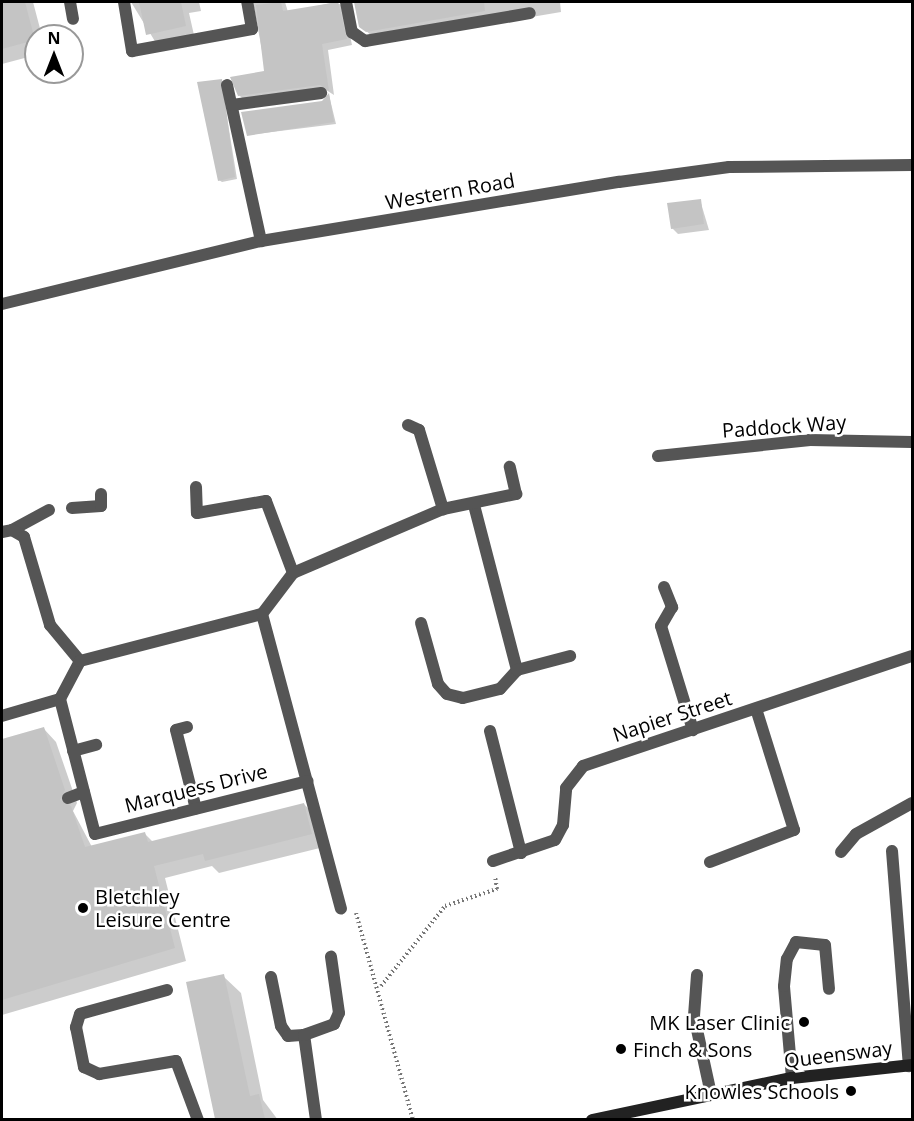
<!DOCTYPE html>
<html>
<head>
<meta charset="utf-8">
<style>
  body { margin:0 }
  #map { position:relative; width:914px; height:1121px; overflow:hidden; background:#fff; font-family:"Open Sans",sans-serif }
  div>[style] { position:absolute }
  [style*='--x'] { left:calc(var(--x)*1px); top:calc(var(--y)*1px); width:calc(var(--w)*1px); rotate:calc(var(--a)*1deg) }
  .shadow>* { inset:0; background:#0003 }
  .building>* { inset:0; background:#c4c4c4 }
  .path>* { height:4px; margin-top:-2px; transform-origin:0; background:repeating-linear-gradient(90deg,#777 0 1.5px,transparent 0 4.5px) }
  .lane>* { height:12px; margin:-6px; padding:0 6px; transform-origin:6px; border-radius:6px; background:#555 }
  .street>* { height:12px; margin:-6px; padding:0 6px; transform-origin:6px; border-radius:6px; background:#555 }
  .secondary>* { height:12px; margin:-6px; padding:0 6px; transform-origin:6px; border-radius:6px; background:#222 }
  .dots>* { width:16px; height:16px; translate:-50% -50%; box-sizing:border-box; border:3px solid #fff; border-radius:50% }
  span { translate:-50% -50%; white-space:nowrap; text-align:center; line-height:1.15; -webkit-text-stroke:5px #fff; paint-order:stroke }
  .street-label { font-size:20px; color:#000 }
  .poi-label { font-size:20px; color:#000 }
  .left { translate:0 -50%; text-align:left }
  .right { translate:-100% -50%; text-align:right }
  .frame { position:absolute; inset:0; border:3px solid #000; pointer-events:none }
  .north { position:absolute; left:24px; top:24px; width:60px; height:60px; box-sizing:border-box; background:#fff; border:2px solid #999; border-radius:50%; rotate:0deg; font-size:16px; font-weight:700; line-height:24px; text-align:center; color:#000 }
  .north::after { content:''; display:block; margin:auto; width:21px; height:27px; background:#000; clip-path:polygon(50% 0,100% 100%,50% 72%,0 100%) }
</style>
</head>
<body>
<div id="map">
  <div class="shadow">
    <div style="clip-path:polygon(2px 2px,33px 2px,42px 36px,36px 36px,36px 55px,2px 64px)"></div>
    <div style="clip-path:polygon(131px 2px,199px 2px,201px 11px,189px 13px,194px 35px,156px 43px)"></div>
    <div style="clip-path:polygon(253px 2px,285px 2px,288px 12px,336px 2px,344px 7px,352px 45px,328px 50px,334px 95px,326px 90px,246px 102px,239px 95px,266px 72px)"></div>
    <div style="clip-path:polygon(355px 2px,560px 2px,561px 12px,379px 43px,361px 26px)"></div>
    <div style="clip-path:polygon(221px 80px,237px 179px,222px 182px,219px 180px)"></div>
    <div style="clip-path:polygon(329px 95px,336px 124px,248px 135px,323px 103px)"></div>
    <div style="clip-path:polygon(700px 200px,709px 230px,678px 234px,672px 228px)"></div>
    <div style="clip-path:polygon(44px 729px,56px 742px,77px 803px,73px 811px,92px 847px,145px 834px,153px 842px,304px 804px,316px 817px,324px 847px,219px 873px,212px 866px,165px 878px,186px 961px,2px 1015px,2px 740px)"></div>
    <div style="clip-path:polygon(223px 976px,241px 993px,263px 1100px,278px 1120px,217px 1120px,188px 983px)"></div>
  </div>
  <div class="building">
    <div style="clip-path:polygon(2px 2px,25px 2px,35px 40px,2px 49px)"></div>
    <div style="clip-path:polygon(139px 2px,181px 2px,186px 26px,146px 35px)"></div>
    <div style="clip-path:polygon(281px 2px,283px 11px,338px 2px,347px 39px,322px 44px,329px 91px,320px 85px,238px 96px,230px 77px,264px 71px,256px 5px)"></div>
    <div style="clip-path:polygon(354px 2px,484px 2px,485px 11px,366px 32px,359px 27px)"></div>
    <div style="clip-path:polygon(222px 79px,235px 177px,218px 181px,197px 82px)"></div>
    <div style="clip-path:polygon(329px 93px,334px 122px,247px 136px,241px 112px,322px 101px)"></div>
    <div style="clip-path:polygon(701px 199px,704px 224px,671px 229px,667px 203px)"></div>
    <div style="clip-path:polygon(44px 727px,65px 790px,60px 800px,71px 806px,85px 847px,145px 832px,148px 842px,304px 803px,312px 834px,205px 861px,203px 854px,154px 866px,175px 948px,2px 1000px,2px 739px)"></div>
    <div style="clip-path:polygon(224px 974px,250px 1096px,259px 1094px,265px 1119px,215px 1119px,186px 982px)"></div>
  </div>
  <div class="path">
    <div style="--x:356;--y:913;--w:215;--a:74.6"></div>
    <div style="--x:381;--y:986;--w:102;--a:-51.3"></div>
    <div style="--x:445;--y:906;--w:55;--a:-18.1"></div>
    <div style="--x:497;--y:889;--w:12;--a:-99"></div>
  </div>
  <div class="lane">
    <div style="--x:70;--y:2;--w:17;--a:80"></div>
    <div style="--x:124;--y:2;--w:50;--a:80.7"></div>
    <div style="--x:132;--y:51;--w:122;--a:-10.4"></div>
    <div style="--x:252;--y:29;--w:27;--a:-100"></div>
    <div style="--x:346;--y:2;--w:31;--a:79"></div>
    <div style="--x:352;--y:32;--w:16;--a:35"></div>
    <div style="--x:365;--y:41;--w:167;--a:-9.6"></div>
    <div style="--x:227;--y:85;--w:160;--a:77.7"></div>
    <div style="--x:232;--y:105;--w:90;--a:-7.7"></div>
    <div style="--x:408;--y:425;--w:12;--a:24"></div>
    <div style="--x:419;--y:430;--w:83;--a:73.1"></div>
    <div style="--x:196;--y:487;--w:26;--a:88"></div>
    <div style="--x:197;--y:513;--w:70;--a:-9.9"></div>
    <div style="--x:266;--y:501;--w:77;--a:69.4"></div>
    <div style="--x:72;--y:508;--w:29;--a:-4"></div>
    <div style="--x:101;--y:506;--w:12;--a:-90"></div>
    <div style="--x:12;--y:530;--w:42;--a:-28.4"></div>
    <div style="--x:664;--y:587;--w:22;--a:68"></div>
    <div style="--x:672;--y:607;--w:22;--a:120"></div>
    <div style="--x:661;--y:626;--w:109;--a:72.9"></div>
    <div style="--x:421;--y:623;--w:63;--a:74.4"></div>
    <div style="--x:438;--y:684;--w:13;--a:48"></div>
    <div style="--x:447;--y:694;--w:16;--a:14"></div>
    <div style="--x:463;--y:698;--w:38;--a:-14"></div>
    <div style="--x:500;--y:689;--w:25;--a:-48"></div>
    <div style="--x:187;--y:727;--w:11;--a:165"></div>
    <div style="--x:176;--y:730;--w:81;--a:75.8"></div>
    <div style="--x:490;--y:731;--w:126;--a:75.7"></div>
    <div style="--x:73;--y:751;--w:24;--a:-15"></div>
    <div style="--x:68;--y:798;--w:17;--a:-21"></div>
    <div style="--x:892;--y:851;--w:216;--a:85.5"></div>
    <div style="--x:841;--y:852;--w:23;--a:-50"></div>
    <div style="--x:856;--y:834;--w:64;--a:-29"></div>
    <div style="--x:710;--y:862;--w:90;--a:-20.9"></div>
    <div style="--x:794;--y:830;--w:127;--a:-107.4"></div>
    <div style="--x:697;--y:975;--w:41;--a:94.2"></div>
    <div style="--x:694;--y:1016;--w:80;--a:77.7"></div>
    <div style="--x:271;--y:977;--w:50;--a:78.5"></div>
    <div style="--x:281;--y:1026;--w:12;--a:55"></div>
    <div style="--x:288;--y:1036;--w:16;--a:-4"></div>
    <div style="--x:167;--y:990;--w:90;--a:164.6"></div>
    <div style="--x:80;--y:1014;--w:14;--a:107"></div>
    <div style="--x:76;--y:1027;--w:41;--a:78.7"></div>
    <div style="--x:84;--y:1067;--w:17;--a:25"></div>
    <div style="--x:99;--y:1074;--w:78;--a:-9.6"></div>
    <div style="--x:176;--y:1061;--w:63;--a:69.6"></div>
    <div style="--x:792;--y:1078;--w:92;--a:-95"></div>
    <div style="--x:784;--y:986;--w:27;--a:-84"></div>
    <div style="--x:787;--y:959;--w:19;--a:-62"></div>
    <div style="--x:796;--y:942;--w:29;--a:6"></div>
    <div style="--x:825;--y:945;--w:44;--a:84.8"></div>
    <div style="--x:316;--y:1120;--w:86;--a:-98"></div>
    <div style="--x:304;--y:1035;--w:32;--a:-20"></div>
    <div style="--x:334;--y:1024;--w:12;--a:-66"></div>
    <div style="--x:339;--y:1013;--w:57;--a:-98.1"></div>
  </div>
  <div class="street">
    <div style="--x:2;--y:304;--w:267;--a:-13.7"></div>
    <div style="--x:261;--y:241;--w:363;--a:-9.4"></div>
    <div style="--x:619;--y:182;--w:111;--a:-7.8"></div>
    <div style="--x:729;--y:167;--w:183;--a:-0.6"></div>
    <div style="--x:658;--y:456;--w:153;--a:-6"></div>
    <div style="--x:810;--y:440;--w:102;--a:1.1"></div>
    <div style="--x:474;--y:505;--w:171;--a:75.4"></div>
    <div style="--x:517;--y:670;--w:55;--a:-14.8"></div>
    <div style="--x:2;--y:532;--w:10;--a:-11"></div>
    <div style="--x:12;--y:530;--w:14;--a:30"></div>
    <div style="--x:24;--y:537;--w:92;--a:73.5"></div>
    <div style="--x:50;--y:625;--w:47;--a:50.2"></div>
    <div style="--x:80;--y:661;--w:43;--a:117.8"></div>
    <div style="--x:60;--y:699;--w:60;--a:163.7"></div>
    <div style="--x:262;--y:614;--w:305;--a:75"></div>
    <div style="--x:80;--y:661;--w:188;--a:-14.5"></div>
    <div style="--x:262;--y:614;--w:51;--a:-52.9"></div>
    <div style="--x:293;--y:573;--w:163;--a:-23.1"></div>
    <div style="--x:443;--y:509;--w:75;--a:-11.6"></div>
    <div style="--x:516;--y:494;--w:28;--a:-103"></div>
    <div style="--x:60;--y:699;--w:139;--a:75.5"></div>
    <div style="--x:95;--y:834;--w:219;--a:-14"></div>
    <div style="--x:493;--y:861;--w:65;--a:-18.7"></div>
    <div style="--x:555;--y:840;--w:17;--a:-62"></div>
    <div style="--x:563;--y:825;--w:37;--a:-85"></div>
    <div style="--x:566;--y:788;--w:28;--a:-52"></div>
    <div style="--x:583;--y:766;--w:347;--a:-18.5"></div>
  </div>
  <div class="secondary">
    <div style="--x:592;--y:1120;--w:204;--a:-11.9"></div>
    <div style="--x:792;--y:1078;--w:121;--a:-6.2"></div>
  </div>
  <div class="dots">
    <div style="left:83px;top:908px;background:#000"></div>
    <div style="left:804px;top:1022px;background:#000"></div>
    <div style="left:621px;top:1049px;background:#000"></div>
    <div style="left:851px;top:1091px;background:#000"></div>
  </div>
  <div class="street-label">
    <span style="left:450px;top:191px;rotate:-10deg">Western Road</span>
    <span style="left:784px;top:426px;rotate:-4deg">Paddock Way</span>
    <span style="left:672px;top:716px;rotate:-18deg">Napier Street</span>
    <span style="left:196px;top:788px;rotate:-14deg">Marquess Drive</span>
    <span style="left:838px;top:1054px;rotate:-7deg">Queensway</span>
  </div>
  <div class="poi-label">
    <span class="left" style="left:95px;top:908px">Bletchley<br>Leisure Centre</span>
    <span class="right" style="left:790px;top:1022px">MK Laser Clinic</span>
    <span class="left" style="left:633px;top:1049px">Finch &amp; Sons</span>
    <span class="right" style="left:839px;top:1091px">Knowles Schools</span>
  </div>
  <div class="frame"></div>
  <div class="north">N</div>
</div>
</body>
</html>
